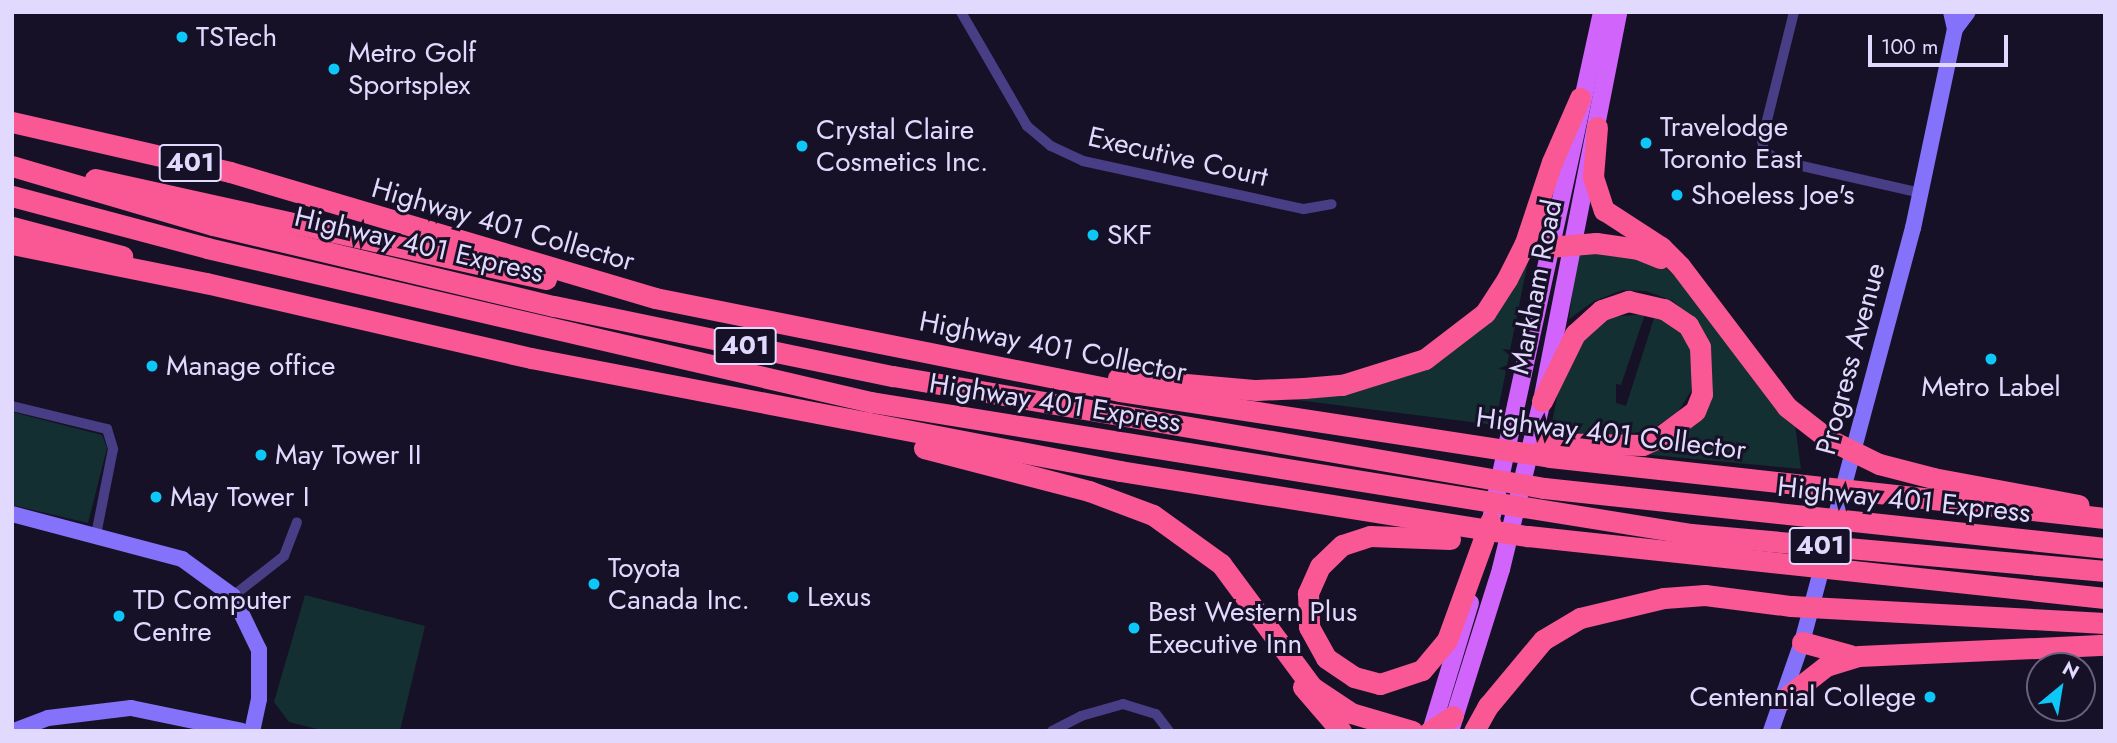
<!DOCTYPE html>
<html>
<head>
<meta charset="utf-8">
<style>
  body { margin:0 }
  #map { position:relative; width:2117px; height:743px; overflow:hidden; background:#171127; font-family:Jost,sans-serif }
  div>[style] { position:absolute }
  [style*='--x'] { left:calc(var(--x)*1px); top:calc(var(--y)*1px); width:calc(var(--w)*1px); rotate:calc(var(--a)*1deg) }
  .green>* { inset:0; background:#142f31 }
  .street>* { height:10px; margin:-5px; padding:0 5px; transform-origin:5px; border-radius:5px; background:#473e85 }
  .secondary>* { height:16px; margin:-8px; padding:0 8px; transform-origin:8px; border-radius:8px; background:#8473fa }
  .primary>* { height:18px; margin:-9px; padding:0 9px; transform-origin:9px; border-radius:9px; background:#d164fa }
  .highway>* { height:21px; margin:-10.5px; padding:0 10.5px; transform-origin:10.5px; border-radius:10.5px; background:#f95895 }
  .dots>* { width:19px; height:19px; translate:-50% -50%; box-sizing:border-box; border:4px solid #171127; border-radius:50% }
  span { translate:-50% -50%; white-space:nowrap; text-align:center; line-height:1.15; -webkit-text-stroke:6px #171127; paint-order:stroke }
  .shield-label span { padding:2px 5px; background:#171127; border:2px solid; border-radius:5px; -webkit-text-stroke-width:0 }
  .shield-label { font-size:26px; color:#e1d9fe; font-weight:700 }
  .poi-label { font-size:28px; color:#e1d9fe }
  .left { translate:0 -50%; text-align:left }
  .right { translate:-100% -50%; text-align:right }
  .street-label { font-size:28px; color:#e1d9fe }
  .frame { position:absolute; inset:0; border:14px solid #e1d9fe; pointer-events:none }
  .north { position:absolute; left:2026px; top:652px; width:70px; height:70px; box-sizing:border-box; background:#171127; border:2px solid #68617d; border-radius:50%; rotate:30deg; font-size:19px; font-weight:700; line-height:28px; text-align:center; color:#e1d9fe }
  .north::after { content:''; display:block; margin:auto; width:24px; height:32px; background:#0cc7f7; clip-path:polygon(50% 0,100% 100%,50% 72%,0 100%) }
  .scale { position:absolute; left:1868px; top:35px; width:140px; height:32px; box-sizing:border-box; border:4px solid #e1d9fe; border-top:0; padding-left:9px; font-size:21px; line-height:24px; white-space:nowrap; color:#e1d9fe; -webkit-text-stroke:5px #171127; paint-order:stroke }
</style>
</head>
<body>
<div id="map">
  <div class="green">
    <div style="clip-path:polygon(1531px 246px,1495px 425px,1289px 399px,1459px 343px)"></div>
    <div style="clip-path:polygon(1578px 249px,1662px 264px,1689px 290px,1795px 425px,1801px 469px,1631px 453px,1693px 418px,1692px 319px,1673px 301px,1646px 291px,1623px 290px,1594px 301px,1569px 319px)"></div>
    <div style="clip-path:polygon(1657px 309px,1686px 332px,1693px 356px,1691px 391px,1678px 412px,1651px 430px,1621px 435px,1550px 433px,1560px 381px,1586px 336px,1609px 317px,1645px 314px,1621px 385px,1616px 384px,1616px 403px,1626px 406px)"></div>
    <div style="clip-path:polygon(12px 412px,102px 435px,107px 448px,88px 523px,12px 505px)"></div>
    <div style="clip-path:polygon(305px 595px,425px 626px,400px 731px,325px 731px,289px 722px,274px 702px)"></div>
  </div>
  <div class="street">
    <div style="--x:961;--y:12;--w:132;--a:59.9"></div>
    <div style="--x:1027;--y:126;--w:31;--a:40"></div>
    <div style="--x:1051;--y:146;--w:35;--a:25"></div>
    <div style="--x:1083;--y:161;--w:226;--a:12.3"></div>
    <div style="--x:1304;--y:209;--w:28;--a:-10"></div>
    <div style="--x:1794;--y:12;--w:132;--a:104"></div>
    <div style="--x:1762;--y:140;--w:11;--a:80"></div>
    <div style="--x:1764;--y:151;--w:19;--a:32"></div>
    <div style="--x:1780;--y:161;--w:145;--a:12.8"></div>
    <div style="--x:12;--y:406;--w:98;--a:13.6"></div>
    <div style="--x:107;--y:429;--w:21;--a:73"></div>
    <div style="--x:113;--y:449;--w:88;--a:101.2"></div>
    <div style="--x:233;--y:596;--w:65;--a:-38.1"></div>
    <div style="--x:284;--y:556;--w:36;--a:-69"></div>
    <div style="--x:1052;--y:731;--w:33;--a:-27"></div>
    <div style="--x:1081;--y:716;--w:44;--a:-15.9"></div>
    <div style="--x:1123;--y:704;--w:34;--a:17"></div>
    <div style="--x:1156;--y:714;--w:21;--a:53"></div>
  </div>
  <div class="secondary">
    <div style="--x:1955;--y:29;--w:21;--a:-53"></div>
    <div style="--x:12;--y:514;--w:176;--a:14.8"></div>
    <div style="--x:182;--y:559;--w:63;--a:36"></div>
    <div style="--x:233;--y:596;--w:60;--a:64.3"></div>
    <div style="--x:259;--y:650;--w:49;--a:90"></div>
    <div style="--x:259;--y:699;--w:33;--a:102"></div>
    <div style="--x:14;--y:731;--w:36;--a:-21"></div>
    <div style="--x:48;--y:718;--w:84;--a:-6.9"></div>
    <div style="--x:131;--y:708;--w:113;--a:11.7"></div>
    <div style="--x:1771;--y:731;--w:94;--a:-70.8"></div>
    <div style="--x:1802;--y:642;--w:429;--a:-75"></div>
    <div style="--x:1913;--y:228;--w:203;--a:-78.1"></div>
    <div style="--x:1955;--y:29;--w:17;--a:-103"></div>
  </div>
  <div class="primary">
    <div style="--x:1492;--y:515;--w:515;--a:-77.66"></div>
    <div style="--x:1431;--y:731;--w:134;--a:-73.1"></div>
    <div style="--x:1450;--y:731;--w:170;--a:-72.5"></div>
    <div style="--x:1501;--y:569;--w:173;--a:-76.3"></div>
    <div style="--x:1542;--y:401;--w:396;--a:-78.9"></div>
  </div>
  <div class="highway">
    <div style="--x:12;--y:122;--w:224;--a:12.9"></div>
    <div style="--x:230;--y:172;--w:443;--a:16.5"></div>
    <div style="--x:655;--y:298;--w:474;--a:11.3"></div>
    <div style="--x:1120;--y:391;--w:435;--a:8.7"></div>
    <div style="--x:1550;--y:457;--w:558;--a:6.27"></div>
    <div style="--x:1597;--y:127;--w:50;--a:94.6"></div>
    <div style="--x:1593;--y:177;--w:35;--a:72"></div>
    <div style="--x:1604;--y:210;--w:68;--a:33"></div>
    <div style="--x:1661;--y:247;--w:27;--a:45"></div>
    <div style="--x:1680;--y:266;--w:177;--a:52.8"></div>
    <div style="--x:1787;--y:407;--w:52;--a:38"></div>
    <div style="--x:1828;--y:439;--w:57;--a:26.1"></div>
    <div style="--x:1879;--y:464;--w:56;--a:14.5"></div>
    <div style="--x:1933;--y:478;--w:148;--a:10.5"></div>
    <div style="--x:12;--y:166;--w:209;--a:16.4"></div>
    <div style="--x:213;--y:225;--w:350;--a:13.4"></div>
    <div style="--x:554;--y:306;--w:346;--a:11.7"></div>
    <div style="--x:893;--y:376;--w:661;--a:9.76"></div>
    <div style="--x:1544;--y:488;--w:564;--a:6.1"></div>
    <div style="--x:95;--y:179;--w:462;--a:12.5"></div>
    <div style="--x:12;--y:196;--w:202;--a:14.9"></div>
    <div style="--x:207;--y:248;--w:682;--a:13.06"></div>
    <div style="--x:871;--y:402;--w:831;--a:9.14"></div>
    <div style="--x:1691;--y:534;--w:416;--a:5.1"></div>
    <div style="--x:12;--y:227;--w:114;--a:14.8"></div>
    <div style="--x:12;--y:244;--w:198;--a:11.4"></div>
    <div style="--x:206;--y:283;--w:334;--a:13"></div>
    <div style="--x:531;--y:358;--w:600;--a:10.86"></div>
    <div style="--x:1120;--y:471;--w:413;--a:9.1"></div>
    <div style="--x:1528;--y:536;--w:580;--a:6.13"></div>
    <div style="--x:1549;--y:247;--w:47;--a:-4.9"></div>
    <div style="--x:1596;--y:243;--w:42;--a:8.1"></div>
    <div style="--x:1638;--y:249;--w:24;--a:22"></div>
    <div style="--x:1118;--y:378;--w:139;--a:5"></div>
    <div style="--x:1256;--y:390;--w:48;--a:-2.4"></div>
    <div style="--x:1304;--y:388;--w:38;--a:-5"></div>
    <div style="--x:1342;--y:385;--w:87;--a:-17.4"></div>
    <div style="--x:1425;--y:359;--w:76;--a:-37.5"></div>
    <div style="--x:1485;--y:313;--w:40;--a:-57.1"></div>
    <div style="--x:1507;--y:279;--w:40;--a:-63.4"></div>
    <div style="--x:1525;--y:243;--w:85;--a:-71.6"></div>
    <div style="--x:1552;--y:162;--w:70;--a:-66.4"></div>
    <div style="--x:1542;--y:401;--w:75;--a:-63.8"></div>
    <div style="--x:1575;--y:334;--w:36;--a:-42"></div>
    <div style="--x:1602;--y:310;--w:28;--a:-19"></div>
    <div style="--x:1628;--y:301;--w:37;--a:13"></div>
    <div style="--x:1664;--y:309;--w:29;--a:34"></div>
    <div style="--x:1688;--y:325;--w:25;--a:61"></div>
    <div style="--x:1700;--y:347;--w:47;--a:87.6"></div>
    <div style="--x:1702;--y:394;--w:18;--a:112"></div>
    <div style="--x:1695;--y:411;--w:44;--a:143.4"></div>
    <div style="--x:1660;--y:437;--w:19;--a:155"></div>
    <div style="--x:1643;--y:445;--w:98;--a:-178.8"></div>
    <div style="--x:924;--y:448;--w:171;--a:14.6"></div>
    <div style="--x:1089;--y:491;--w:68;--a:20.6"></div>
    <div style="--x:1153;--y:515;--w:84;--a:35.8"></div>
    <div style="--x:1221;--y:564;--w:153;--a:53.5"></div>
    <div style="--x:1312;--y:687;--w:47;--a:33.7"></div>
    <div style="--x:1351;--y:713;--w:64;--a:16.4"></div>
    <div style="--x:1450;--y:539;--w:80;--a:-177.9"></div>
    <div style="--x:1370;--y:536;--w:29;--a:162"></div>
    <div style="--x:1342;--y:545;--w:30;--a:136"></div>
    <div style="--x:1320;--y:566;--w:30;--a:114"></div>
    <div style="--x:1308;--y:593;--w:34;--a:88"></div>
    <div style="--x:1309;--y:627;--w:35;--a:61"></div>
    <div style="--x:1326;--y:658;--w:34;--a:34"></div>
    <div style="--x:1354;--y:677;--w:27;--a:15"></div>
    <div style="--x:1380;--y:684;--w:44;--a:-18.4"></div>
    <div style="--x:1422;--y:670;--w:39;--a:-50"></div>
    <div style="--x:1447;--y:640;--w:126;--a:-70"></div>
    <div style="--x:1802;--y:642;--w:50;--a:15.2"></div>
    <div style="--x:1303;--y:687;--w:58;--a:49.2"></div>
    <div style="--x:1784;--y:699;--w:53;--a:-38.2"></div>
    <div style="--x:1826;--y:666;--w:34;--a:-17"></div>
    <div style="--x:1859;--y:656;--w:246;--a:-2.6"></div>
    <div style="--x:1430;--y:731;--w:27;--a:-33"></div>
    <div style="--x:1474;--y:731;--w:29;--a:-61"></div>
    <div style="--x:1488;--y:706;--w:86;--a:-50.2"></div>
    <div style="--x:1543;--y:640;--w:43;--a:-30.7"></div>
    <div style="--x:1580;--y:618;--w:86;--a:-13.4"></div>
    <div style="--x:1664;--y:598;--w:41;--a:-4.2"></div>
    <div style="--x:1705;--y:595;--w:87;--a:7.3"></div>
    <div style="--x:1791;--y:606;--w:314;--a:3.1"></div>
  </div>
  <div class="dots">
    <div style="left:182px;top:37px;background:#0cc7f7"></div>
    <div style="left:334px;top:69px;background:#0cc7f7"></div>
    <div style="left:1646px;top:143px;background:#0cc7f7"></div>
    <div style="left:802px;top:146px;background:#0cc7f7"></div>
    <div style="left:1677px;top:195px;background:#0cc7f7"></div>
    <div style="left:1093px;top:235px;background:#0cc7f7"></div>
    <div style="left:1991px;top:359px;background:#0cc7f7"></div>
    <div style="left:152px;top:366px;background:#0cc7f7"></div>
    <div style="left:261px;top:455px;background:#0cc7f7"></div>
    <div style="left:156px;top:497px;background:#0cc7f7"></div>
    <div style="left:594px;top:584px;background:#0cc7f7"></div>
    <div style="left:793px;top:597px;background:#0cc7f7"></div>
    <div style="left:119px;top:616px;background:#0cc7f7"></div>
    <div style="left:1134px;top:628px;background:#0cc7f7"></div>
    <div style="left:1930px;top:697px;background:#0cc7f7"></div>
  </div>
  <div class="shield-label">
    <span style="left:190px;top:163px">401</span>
    <span style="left:745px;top:346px">401</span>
    <span style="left:1820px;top:546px">401</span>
  </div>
  <div class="poi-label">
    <span class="left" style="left:196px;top:37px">TSTech</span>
    <span class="left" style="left:348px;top:69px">Metro Golf<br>Sportsplex</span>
    <span class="left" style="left:1660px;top:143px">Travelodge<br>Toronto East</span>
    <span class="left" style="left:816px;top:146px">Crystal Claire<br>Cosmetics Inc.</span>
    <span class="left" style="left:1691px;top:195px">Shoeless Joe's</span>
    <span class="left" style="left:1107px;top:235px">SKF</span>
    <span class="left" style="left:166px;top:366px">Manage office</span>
    <span style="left:1991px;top:387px">Metro Label</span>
    <span class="left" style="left:275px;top:455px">May Tower II</span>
    <span class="left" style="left:170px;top:497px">May Tower I</span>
    <span class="left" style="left:608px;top:584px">Toyota<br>Canada Inc.</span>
    <span class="left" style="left:807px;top:597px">Lexus</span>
    <span class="left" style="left:133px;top:616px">TD Computer<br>Centre</span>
    <span class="left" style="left:1148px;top:628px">Best Western Plus<br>Executive Inn</span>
    <span class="right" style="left:1916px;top:697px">Centennial College</span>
  </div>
  <div class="street-label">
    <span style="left:1178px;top:157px;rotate:13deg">Executive Court</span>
    <span style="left:503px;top:225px;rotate:16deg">Highway 401 Collector</span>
    <span style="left:419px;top:245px;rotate:13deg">Highway 401 Express</span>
    <span style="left:1536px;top:287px;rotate:-79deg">Markham Road</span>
    <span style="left:1053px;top:347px;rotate:11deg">Highway 401 Collector</span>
    <span style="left:1851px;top:359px;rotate:-75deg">Progress Avenue</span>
    <span style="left:1055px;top:403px;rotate:9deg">Highway 401 Express</span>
    <span style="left:1611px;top:434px;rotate:7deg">Highway 401 Collector</span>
    <span style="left:1904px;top:500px;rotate:6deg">Highway 401 Express</span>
  </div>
  <div class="frame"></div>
  <div class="north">N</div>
  <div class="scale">100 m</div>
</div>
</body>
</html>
